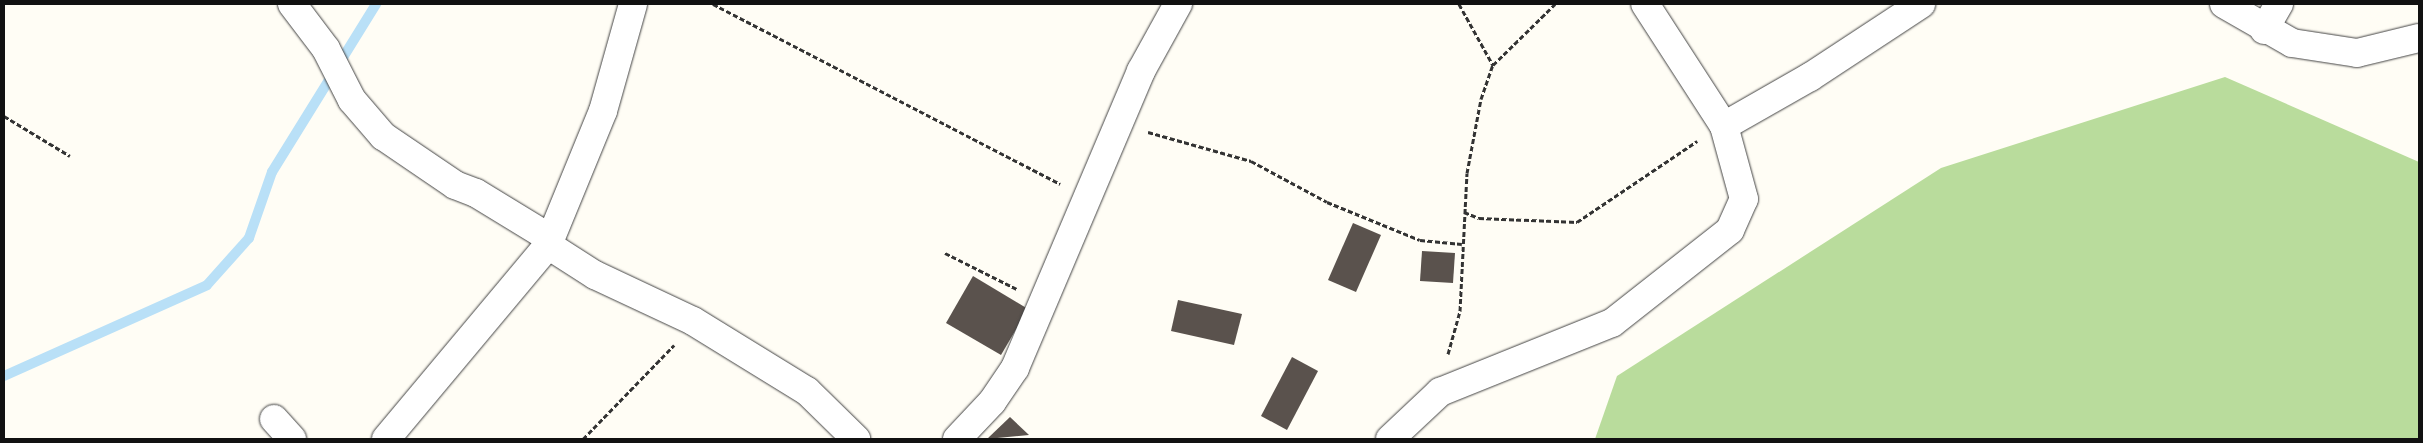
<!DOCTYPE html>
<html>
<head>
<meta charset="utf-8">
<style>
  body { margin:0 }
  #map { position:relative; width:2423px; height:443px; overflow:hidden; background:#fffdf5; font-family:Georgia,serif }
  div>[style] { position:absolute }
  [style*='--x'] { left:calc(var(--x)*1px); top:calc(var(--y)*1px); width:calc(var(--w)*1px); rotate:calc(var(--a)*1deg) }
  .forest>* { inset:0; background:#b9dc9c }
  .stream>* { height:10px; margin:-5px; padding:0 5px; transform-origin:5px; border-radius:5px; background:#b9e0f7 }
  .building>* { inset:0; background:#5a524d }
  .path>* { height:3px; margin-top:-1.5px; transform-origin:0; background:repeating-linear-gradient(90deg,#333 0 5px,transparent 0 7.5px) }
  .roads { filter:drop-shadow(0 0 1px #444) drop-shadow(0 0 1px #444) }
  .minor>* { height:28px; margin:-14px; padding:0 14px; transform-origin:14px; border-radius:14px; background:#fff }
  span { translate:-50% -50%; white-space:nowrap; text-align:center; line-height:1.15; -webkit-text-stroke:5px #fff; paint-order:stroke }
  .frame { position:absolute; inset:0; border:5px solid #111; pointer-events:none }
</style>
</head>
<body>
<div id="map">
  <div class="forest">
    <div style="clip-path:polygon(2225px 77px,2419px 162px,2419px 439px,1595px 439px,1617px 376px,1941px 168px)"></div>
  </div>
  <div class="stream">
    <div style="--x:4;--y:376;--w:222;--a:-24.1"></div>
    <div style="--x:207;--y:285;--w:63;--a:-48.2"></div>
    <div style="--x:249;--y:238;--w:70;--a:-70.8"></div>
    <div style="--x:272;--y:172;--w:198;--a:-58.2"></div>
  </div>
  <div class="building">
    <div style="clip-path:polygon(1353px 223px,1381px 235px,1356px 292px,1328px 280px)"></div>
    <div style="clip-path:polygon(1422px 251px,1455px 253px,1453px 283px,1420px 281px)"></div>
    <div style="clip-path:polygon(973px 276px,1028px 309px,1001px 355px,946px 323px)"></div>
    <div style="clip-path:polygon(1178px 300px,1242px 314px,1234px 345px,1171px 331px)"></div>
    <div style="clip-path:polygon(1292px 357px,1318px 371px,1287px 430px,1261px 416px)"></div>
    <div style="clip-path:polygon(1010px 417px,1029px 435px,987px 439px)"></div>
  </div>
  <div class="path">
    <div style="--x:713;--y:4;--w:391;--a:27.4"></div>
    <div style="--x:1459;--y:4;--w:70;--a:60.9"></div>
    <div style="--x:4;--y:116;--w:77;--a:31.2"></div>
    <div style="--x:1148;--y:132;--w:107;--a:15.7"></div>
    <div style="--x:1251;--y:161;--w:86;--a:28.3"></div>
    <div style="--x:1327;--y:202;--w:100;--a:22.2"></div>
    <div style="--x:1420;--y:240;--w:42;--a:5.4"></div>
    <div style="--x:1464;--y:212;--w:16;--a:22"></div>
    <div style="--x:1479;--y:218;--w:98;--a:2.3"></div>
    <div style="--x:1577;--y:222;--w:145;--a:-34"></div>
    <div style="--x:945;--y:253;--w:80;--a:26.6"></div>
    <div style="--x:1448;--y:354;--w:45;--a:-74.4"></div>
    <div style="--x:1460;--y:311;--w:138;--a:-87.1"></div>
    <div style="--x:1467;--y:173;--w:75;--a:-79.3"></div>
    <div style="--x:1481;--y:99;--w:36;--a:-71"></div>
    <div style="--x:1493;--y:65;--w:87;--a:-44.5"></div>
    <div style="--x:583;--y:439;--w:131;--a:-45.9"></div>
  </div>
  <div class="roads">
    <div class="minor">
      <div style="--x:292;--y:4;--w:56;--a:52.9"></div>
      <div style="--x:326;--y:49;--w:57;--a:63"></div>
      <div style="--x:352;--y:100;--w:48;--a:49.3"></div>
      <div style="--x:383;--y:136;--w:87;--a:34.2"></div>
      <div style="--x:455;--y:185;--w:22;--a:21"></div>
      <div style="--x:476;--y:193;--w:84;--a:31.4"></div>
      <div style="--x:2224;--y:4;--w:78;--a:29.8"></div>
      <div style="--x:2292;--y:43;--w:66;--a:8.7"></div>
      <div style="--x:2357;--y:53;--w:64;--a:-13.6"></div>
      <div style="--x:2264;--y:30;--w:30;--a:-60"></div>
      <div style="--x:1724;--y:126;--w:99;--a:-29.7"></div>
      <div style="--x:1810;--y:77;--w:133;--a:-33.3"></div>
      <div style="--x:548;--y:245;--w:56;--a:32.6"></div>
      <div style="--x:595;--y:275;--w:108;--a:25.1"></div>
      <div style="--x:693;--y:321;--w:134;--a:31.6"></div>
      <div style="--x:807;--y:391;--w:69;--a:44.4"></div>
      <div style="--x:274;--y:419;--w:27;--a:48"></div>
      <div style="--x:386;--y:439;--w:253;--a:-50.1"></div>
      <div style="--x:548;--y:245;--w:145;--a:-67.7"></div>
      <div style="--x:603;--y:111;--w:111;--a:-74.3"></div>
      <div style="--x:957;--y:439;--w:51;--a:-46.6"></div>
      <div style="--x:992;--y:402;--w:41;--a:-55.9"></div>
      <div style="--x:1015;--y:368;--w:323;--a:-67"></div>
      <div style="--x:1141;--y:71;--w:77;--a:-61.1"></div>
      <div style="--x:1390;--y:439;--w:69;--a:-43.2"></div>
      <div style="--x:1440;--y:392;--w:185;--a:-21.9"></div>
      <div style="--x:1612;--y:323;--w:150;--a:-38.2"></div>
      <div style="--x:1730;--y:230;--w:34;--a:-66"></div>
      <div style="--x:1744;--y:199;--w:76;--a:-105.3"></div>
      <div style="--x:1724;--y:126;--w:145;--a:-122.9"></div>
    </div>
  </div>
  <div class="frame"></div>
</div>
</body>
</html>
